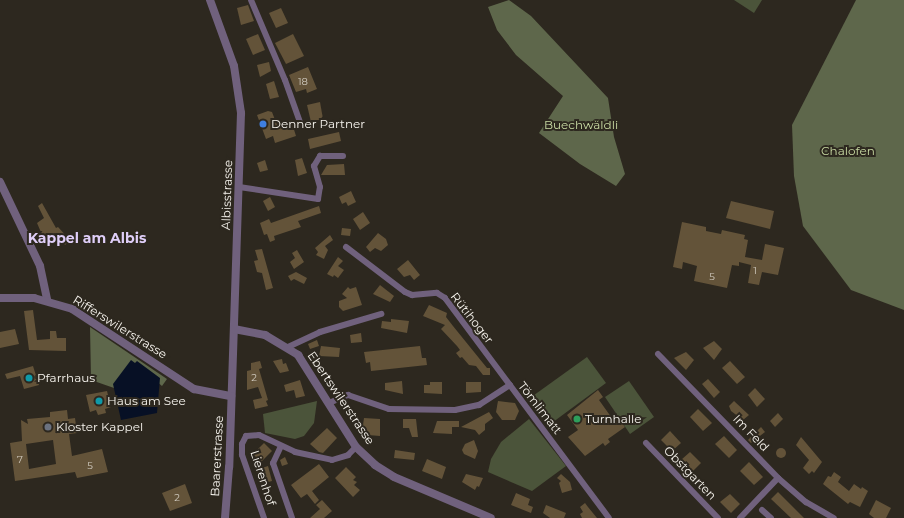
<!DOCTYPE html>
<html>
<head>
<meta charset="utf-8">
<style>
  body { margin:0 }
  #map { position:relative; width:904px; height:518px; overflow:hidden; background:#2d281f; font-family:Montserrat,sans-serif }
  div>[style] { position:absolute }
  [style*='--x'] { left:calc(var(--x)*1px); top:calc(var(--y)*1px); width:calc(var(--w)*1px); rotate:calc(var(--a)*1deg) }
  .green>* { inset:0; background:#4b543a }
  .forest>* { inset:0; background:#5e674b }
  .water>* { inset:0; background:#071025 }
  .building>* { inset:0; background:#635339 }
  .round { border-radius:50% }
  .minor>* { height:6px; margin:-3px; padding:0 3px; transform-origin:3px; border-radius:3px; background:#70617d }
  .tertiary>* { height:8px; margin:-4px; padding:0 4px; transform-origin:4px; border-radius:4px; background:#70617d }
  .dots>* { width:11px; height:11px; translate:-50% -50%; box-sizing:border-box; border:2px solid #2d281f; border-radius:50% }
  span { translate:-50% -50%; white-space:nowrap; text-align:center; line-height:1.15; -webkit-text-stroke:4px #2d281f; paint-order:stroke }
  .number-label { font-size:10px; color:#d2ccc1 }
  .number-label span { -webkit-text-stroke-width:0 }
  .poi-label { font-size:12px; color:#f7f4ee }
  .left { translate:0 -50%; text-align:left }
  .park-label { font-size:12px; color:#c8daa3 }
  .street-label { font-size:12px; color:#f7f4ee }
  .quarter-label { font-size:14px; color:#dfcef8; font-weight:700 }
</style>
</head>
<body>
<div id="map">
  <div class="green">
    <div style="clip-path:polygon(734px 0,762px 0,754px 13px)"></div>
    <div style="clip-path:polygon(587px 357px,606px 383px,549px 425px,530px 398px)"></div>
    <div style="clip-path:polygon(629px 381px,654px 417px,630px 434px,605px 397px)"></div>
    <div style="clip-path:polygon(317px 401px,314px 423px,304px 436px,295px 439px,265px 433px,263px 414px)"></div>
    <div style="clip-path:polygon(529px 419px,566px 466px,532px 491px,488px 472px,491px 459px,501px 442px)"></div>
  </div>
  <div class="forest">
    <div style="clip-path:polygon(509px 0,531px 16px,608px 98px,614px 137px,625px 174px,616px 186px,580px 164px,539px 133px,563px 96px,516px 55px,497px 30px,488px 7px)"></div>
    <div style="clip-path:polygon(856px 0,904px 0,904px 310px,851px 290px,803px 226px,794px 176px,792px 125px)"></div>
    <div style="clip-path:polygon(90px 327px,167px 379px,162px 386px,136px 364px,114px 388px,91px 380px)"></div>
  </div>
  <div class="water">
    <div style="clip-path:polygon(131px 360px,135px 363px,137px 361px,160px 378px,157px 413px,121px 420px,113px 384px)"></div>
  </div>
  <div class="building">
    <div style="clip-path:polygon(248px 5px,254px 21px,241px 25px,237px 8px)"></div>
    <div style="clip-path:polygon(281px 8px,288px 23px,276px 28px,269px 13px)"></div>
    <div style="clip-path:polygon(258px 34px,265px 50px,253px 55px,246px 39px)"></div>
    <div style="clip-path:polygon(293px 34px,304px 56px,286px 64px,275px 43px)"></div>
    <div style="clip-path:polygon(269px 62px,271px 71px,260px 77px,257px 65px)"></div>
    <div style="clip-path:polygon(308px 67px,317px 89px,307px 93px,306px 89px,296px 92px,289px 75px)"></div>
    <div style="clip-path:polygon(274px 81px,279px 97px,270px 99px,266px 84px)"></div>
    <div style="clip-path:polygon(320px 102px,323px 119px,311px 122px,307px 105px)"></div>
    <div style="clip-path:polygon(268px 111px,272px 112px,277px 125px,291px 120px,296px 136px,275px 143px,273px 136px,266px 139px,257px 115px)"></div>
    <div style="clip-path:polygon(339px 132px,341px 141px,310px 149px,308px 139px)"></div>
    <div style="clip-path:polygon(302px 158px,307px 173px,298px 176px,295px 160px)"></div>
    <div style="clip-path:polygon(265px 160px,268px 170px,260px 172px,257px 163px)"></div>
    <div style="clip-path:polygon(344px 164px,345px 175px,321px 175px,327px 165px)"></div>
    <div style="clip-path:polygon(351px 191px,356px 202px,348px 206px,346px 202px,342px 204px,339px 197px)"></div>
    <div style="clip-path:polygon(270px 197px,275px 207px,268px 211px,263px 201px)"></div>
    <div style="clip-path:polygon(731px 201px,774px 211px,770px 229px,726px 218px)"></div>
    <div style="clip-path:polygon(42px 203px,56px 228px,58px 227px,70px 240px,65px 245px,55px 233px,45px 239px,40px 230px,37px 223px,44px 218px,38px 206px)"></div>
    <div style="clip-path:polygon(319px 206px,321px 213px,298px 221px,301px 227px,274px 236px,275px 240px,270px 242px,267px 234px,264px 235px,260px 223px,269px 219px,271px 223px)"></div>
    <div style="clip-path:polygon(363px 212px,370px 223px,360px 230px,353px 219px)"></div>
    <div style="clip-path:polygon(682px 222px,706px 227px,706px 231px,721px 234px,722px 230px,745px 235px,744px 239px,748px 240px,745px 257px,762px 260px,765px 244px,784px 248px,778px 275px,762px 272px,759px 285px,748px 283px,751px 265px,739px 262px,739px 266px,732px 265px,727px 288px,694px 281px,697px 266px,683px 262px,682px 269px,673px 267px)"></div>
    <div style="clip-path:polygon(342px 228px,351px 229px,350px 236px,341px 235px)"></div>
    <div style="clip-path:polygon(378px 233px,386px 239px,388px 245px,381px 251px,375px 248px,370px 252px,366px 247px)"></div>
    <div style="clip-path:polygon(330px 235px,333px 240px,325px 246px,328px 250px,324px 259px,316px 255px,318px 252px,315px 248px)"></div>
    <div style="clip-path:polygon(262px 249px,273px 288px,266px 290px,262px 273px,257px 272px,254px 261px,258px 260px,255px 250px)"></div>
    <div style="clip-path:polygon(297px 250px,304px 262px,294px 269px,290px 262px,295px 258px,292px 253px)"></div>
    <div style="clip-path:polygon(338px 257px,343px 261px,338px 266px,344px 270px,338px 278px,334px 275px,333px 277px,327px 274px)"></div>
    <div style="clip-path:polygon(408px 260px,420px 275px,414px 280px,410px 275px,404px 277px,397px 269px)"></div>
    <div style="clip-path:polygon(296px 272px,307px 278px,304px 284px,294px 279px,291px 281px,288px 276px)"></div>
    <div style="clip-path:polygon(380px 285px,394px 296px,390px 302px,373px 294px)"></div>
    <div style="clip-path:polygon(348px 287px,350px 289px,356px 287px,362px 305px,343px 311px,339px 307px,339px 301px,347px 298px,342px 294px)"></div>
    <div style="clip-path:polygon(429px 305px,447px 313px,446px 317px,453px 326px,487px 368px,490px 368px,490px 375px,483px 375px,476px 366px,469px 365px,462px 357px,460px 358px,456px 353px,460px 350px,457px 346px,441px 329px,445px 325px,423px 316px)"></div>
    <div style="clip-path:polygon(33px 310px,37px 340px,50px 339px,50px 331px,56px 331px,57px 338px,66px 338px,66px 351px,29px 350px,24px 311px)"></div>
    <div style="clip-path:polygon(391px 319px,409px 321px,407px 333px,381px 328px,382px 321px,391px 322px)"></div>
    <div style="clip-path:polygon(15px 329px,19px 344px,0 348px,0 332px)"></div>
    <div style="clip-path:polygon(361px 333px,362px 342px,351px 343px,350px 335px)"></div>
    <div style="clip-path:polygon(317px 340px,319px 346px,310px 349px,308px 344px)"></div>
    <div style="clip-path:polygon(714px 341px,722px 349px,714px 360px,703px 348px)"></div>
    <div style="clip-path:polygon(321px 346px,340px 348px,339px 357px,319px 356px)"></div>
    <div style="clip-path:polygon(420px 346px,422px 358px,426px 358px,427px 365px,371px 371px,370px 362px,366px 363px,364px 352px)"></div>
    <div style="clip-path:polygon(686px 352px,694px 360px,686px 370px,674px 358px)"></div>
    <div style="clip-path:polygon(282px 359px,283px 364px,286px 363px,289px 371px,280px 373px,273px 361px)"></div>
    <div style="clip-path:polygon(260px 361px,262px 368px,259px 369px,268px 400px,266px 401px,268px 406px,255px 409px,253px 400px,262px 398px,258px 387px,247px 390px,247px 371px,251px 370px,251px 363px)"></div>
    <div style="clip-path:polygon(730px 361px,745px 377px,737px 384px,722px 368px)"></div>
    <div style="clip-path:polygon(33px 366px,39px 385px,24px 389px,20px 376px,7px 379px,5px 374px)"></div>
    <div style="clip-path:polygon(708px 379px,720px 392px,714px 398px,702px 384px)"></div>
    <div style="clip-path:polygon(300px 380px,305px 396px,296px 398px,294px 390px,286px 392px,284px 385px)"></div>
    <div style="clip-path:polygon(402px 381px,403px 394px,385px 390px,385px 383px)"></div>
    <div style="clip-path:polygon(430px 382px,442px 382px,442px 394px,424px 393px,424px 385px,430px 385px)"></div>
    <div style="clip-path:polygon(466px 382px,481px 382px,481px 392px,466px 393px)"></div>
    <div style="clip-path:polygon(755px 388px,765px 399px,757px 407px,748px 395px)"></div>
    <div style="clip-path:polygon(598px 390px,603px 397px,599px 400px,614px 421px,618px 418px,625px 427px,608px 439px,610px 442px,605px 446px,603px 443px,585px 456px,568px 437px,578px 430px,567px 415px)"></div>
    <div style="clip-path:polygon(107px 391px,111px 407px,105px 409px,106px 413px,98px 415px,96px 410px,90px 412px,86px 395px)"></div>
    <div style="clip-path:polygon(498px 401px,515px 403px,519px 411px,515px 420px,502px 420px,496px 412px)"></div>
    <div style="clip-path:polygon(734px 401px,749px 415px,743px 420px,731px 411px,729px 406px)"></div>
    <div style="clip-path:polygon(698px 409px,712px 423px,703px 431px,690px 417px)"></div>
    <div style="clip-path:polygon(evenodd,67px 410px,68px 419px,75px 418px,77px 433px,69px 434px,72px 456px,102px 449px,108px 472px,77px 478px,75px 472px,15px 481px,10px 443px,22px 441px,21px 420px,28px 424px,27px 419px,50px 417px,50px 412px,67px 410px,53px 440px,56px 464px,29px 469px,26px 444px,53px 440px)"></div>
    <div style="clip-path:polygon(489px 412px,493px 418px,485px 424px,485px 430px,479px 435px,475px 430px,461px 427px)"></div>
    <div style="clip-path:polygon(778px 413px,783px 419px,775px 427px,770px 421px)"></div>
    <div style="clip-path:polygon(364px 418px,380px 419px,380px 436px,368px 435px,368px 439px,363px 439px,357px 425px,363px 425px)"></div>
    <div style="clip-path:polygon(403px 419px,416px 419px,418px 437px,412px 437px,409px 428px,403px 428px)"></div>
    <div style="clip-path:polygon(437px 421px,459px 421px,459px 427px,452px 427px,452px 434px,433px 433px)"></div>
    <div style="clip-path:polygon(761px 427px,765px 432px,751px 443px,748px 440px)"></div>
    <div style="clip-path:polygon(327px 428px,337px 438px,323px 453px,319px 452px,310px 444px)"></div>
    <div style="clip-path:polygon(670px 431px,681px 443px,672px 451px,661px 440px)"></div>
    <div style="clip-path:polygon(724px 436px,737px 450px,729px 458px,715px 444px)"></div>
    <div style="clip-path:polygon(801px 437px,822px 462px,814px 473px,812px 471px,809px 474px,803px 468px,809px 460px,796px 445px)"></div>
    <div style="clip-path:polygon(474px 440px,478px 451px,475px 459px,464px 454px,462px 450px,465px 444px)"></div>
    <div style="clip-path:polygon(264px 443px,272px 451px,261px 462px,253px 454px)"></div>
    <div class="round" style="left:776px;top:448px;width:10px;height:10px"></div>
    <div style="clip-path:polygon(395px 450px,415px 453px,414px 460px,394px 458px)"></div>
    <div style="clip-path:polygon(690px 452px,701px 463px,692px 472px,681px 460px)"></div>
    <div style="clip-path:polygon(285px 457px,288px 464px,282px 466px,280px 460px)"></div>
    <div style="clip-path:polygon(427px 459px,446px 467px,442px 479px,422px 471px)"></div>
    <div style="clip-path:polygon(749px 462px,763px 477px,754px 485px,740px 471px)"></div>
    <div style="clip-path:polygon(319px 464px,329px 477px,312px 491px,319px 500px,315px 504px,307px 494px,301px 498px,291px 485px)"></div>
    <div style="clip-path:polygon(268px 466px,272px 481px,260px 484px,256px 470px)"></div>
    <div style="clip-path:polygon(346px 467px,356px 477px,353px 480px,357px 482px,354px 485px,360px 490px,353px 497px,335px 478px)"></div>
    <div style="clip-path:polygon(834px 472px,841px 477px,838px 482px,849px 491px,854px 484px,861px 489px,862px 487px,868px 491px,860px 507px,850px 502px,848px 504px,823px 484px,828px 476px,831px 477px)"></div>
    <div style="clip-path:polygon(466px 474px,483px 478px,479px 487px,477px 486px,475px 490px,462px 482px)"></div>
    <div style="clip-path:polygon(561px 474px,570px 482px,572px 490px,562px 493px,559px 483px,561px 481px,557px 478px)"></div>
    <div style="clip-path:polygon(185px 484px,192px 503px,170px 511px,162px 493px)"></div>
    <div style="clip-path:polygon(778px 492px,804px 518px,791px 518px,771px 499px)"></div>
    <div style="clip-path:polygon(516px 493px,530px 499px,528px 505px,533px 507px,531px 513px,511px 505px)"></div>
    <div style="clip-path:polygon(730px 494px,740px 504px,731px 513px,720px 502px)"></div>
    <div style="clip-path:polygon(322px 500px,332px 511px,324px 518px,310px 518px,320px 509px,316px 505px)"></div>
    <div style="clip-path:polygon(876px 500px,891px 508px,886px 518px,874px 518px,869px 514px)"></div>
    <div style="clip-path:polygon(585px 503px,588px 507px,597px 518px,582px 518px,580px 514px,583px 512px,580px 507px)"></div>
    <div style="clip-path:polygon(546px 505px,566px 513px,564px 518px,550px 518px,543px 513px)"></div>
  </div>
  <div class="minor">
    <div style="--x:251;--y:0;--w:87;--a:67"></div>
    <div style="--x:285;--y:80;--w:48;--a:70.4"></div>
    <div style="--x:239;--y:187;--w:80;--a:8.6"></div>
    <div style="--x:318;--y:199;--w:12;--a:-81"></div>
    <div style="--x:320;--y:187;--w:22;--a:-106"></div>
    <div style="--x:314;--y:166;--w:12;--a:-59"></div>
    <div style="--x:320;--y:156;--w:23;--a:0"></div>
    <div style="--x:346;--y:247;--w:74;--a:37.3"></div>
    <div style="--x:405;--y:292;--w:8;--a:23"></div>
    <div style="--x:412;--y:295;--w:25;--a:-5"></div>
    <div style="--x:437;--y:293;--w:9;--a:32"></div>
    <div style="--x:445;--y:298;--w:274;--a:53.3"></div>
    <div style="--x:288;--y:347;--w:35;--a:-25"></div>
    <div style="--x:320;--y:332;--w:64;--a:-16.4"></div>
    <div style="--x:658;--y:354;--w:173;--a:45.9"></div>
    <div style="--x:778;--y:478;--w:37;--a:41"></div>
    <div style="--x:806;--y:502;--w:32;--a:30"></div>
    <div style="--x:329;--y:403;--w:21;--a:-23"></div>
    <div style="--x:348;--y:395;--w:43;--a:18.9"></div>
    <div style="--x:389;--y:409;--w:66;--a:0.9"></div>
    <div style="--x:455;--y:410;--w:25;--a:-12"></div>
    <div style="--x:479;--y:405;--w:37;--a:-33"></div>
    <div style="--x:646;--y:443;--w:104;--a:46.2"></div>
    <div style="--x:281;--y:446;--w:19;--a:115"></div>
    <div style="--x:273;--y:463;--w:58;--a:70.9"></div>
    <div style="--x:762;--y:510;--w:12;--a:42"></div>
    <div style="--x:264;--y:518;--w:67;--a:-109.2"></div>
    <div style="--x:242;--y:455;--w:11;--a:-90"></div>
    <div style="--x:242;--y:444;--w:9;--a:-63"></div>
    <div style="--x:246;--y:436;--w:13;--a:-4"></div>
    <div style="--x:259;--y:435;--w:40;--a:25"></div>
    <div style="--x:295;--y:452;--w:38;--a:12"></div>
    <div style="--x:332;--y:460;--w:17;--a:-17"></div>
    <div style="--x:348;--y:455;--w:11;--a:-45"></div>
    <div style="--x:740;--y:518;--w:55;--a:-46.5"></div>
  </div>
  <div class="tertiary">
    <div style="--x:210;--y:0;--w:70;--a:70"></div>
    <div style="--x:234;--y:66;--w:48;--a:81.5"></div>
    <div style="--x:241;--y:113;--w:354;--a:91.9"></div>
    <div style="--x:229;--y:467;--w:51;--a:94.5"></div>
    <div style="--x:0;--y:182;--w:93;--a:64.5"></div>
    <div style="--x:40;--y:266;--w:35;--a:78"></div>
    <div style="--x:0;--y:298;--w:34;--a:0"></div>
    <div style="--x:34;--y:298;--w:40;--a:16"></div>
    <div style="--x:72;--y:309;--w:146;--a:33.3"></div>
    <div style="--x:194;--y:389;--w:38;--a:11"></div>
    <div style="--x:234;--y:329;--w:32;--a:11"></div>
    <div style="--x:265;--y:335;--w:39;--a:31"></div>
    <div style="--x:298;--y:355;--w:109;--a:57.8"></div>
    <div style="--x:356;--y:447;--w:26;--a:43"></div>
    <div style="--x:375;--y:465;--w:22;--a:32"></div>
    <div style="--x:394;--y:477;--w:105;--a:22.9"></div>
  </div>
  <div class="dots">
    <div style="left:263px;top:124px;background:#3f7fe0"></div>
    <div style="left:29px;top:378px;background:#0f9aa8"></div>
    <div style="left:99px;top:401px;background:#0f9aa8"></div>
    <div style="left:577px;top:419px;background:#2e9e5b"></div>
    <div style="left:48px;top:427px;background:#6b7280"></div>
  </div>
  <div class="number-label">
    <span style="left:303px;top:82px">18</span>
    <span style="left:755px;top:271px">1</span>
    <span style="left:712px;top:277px">5</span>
    <span style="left:254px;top:378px">2</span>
    <span style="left:20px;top:460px">7</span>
    <span style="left:90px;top:466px">5</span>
    <span style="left:177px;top:498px">2</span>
  </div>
  <div class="poi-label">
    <span class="left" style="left:271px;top:124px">Denner Partner</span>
    <span class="left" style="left:37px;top:378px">Pfarrhaus</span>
    <span class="left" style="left:107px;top:401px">Haus am See</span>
    <span class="left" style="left:585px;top:419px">Turnhalle</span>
    <span class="left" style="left:56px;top:427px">Kloster Kappel</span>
  </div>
  <div class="park-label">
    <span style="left:581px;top:125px">Buechwäldli</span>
    <span style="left:848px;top:151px">Chalofen</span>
  </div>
  <div class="street-label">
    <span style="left:227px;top:195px;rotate:-88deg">Albisstrasse</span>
    <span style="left:472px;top:318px;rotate:52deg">Rütihoger</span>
    <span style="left:120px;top:327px;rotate:32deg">Rifferswilerstrasse</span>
    <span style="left:341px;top:398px;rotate:56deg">Ebertswilerstrasse</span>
    <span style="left:540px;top:408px;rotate:52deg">Tömlimatt</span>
    <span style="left:751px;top:433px;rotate:46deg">Im Feld</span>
    <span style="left:217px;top:456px;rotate:-87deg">Baarerstrasse</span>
    <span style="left:690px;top:473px;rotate:46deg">Obstgarten</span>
    <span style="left:263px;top:478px;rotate:72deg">Lierenhof</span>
  </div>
  <div class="quarter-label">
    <span style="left:87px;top:238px">Kappel am Albis</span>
  </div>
</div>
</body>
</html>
